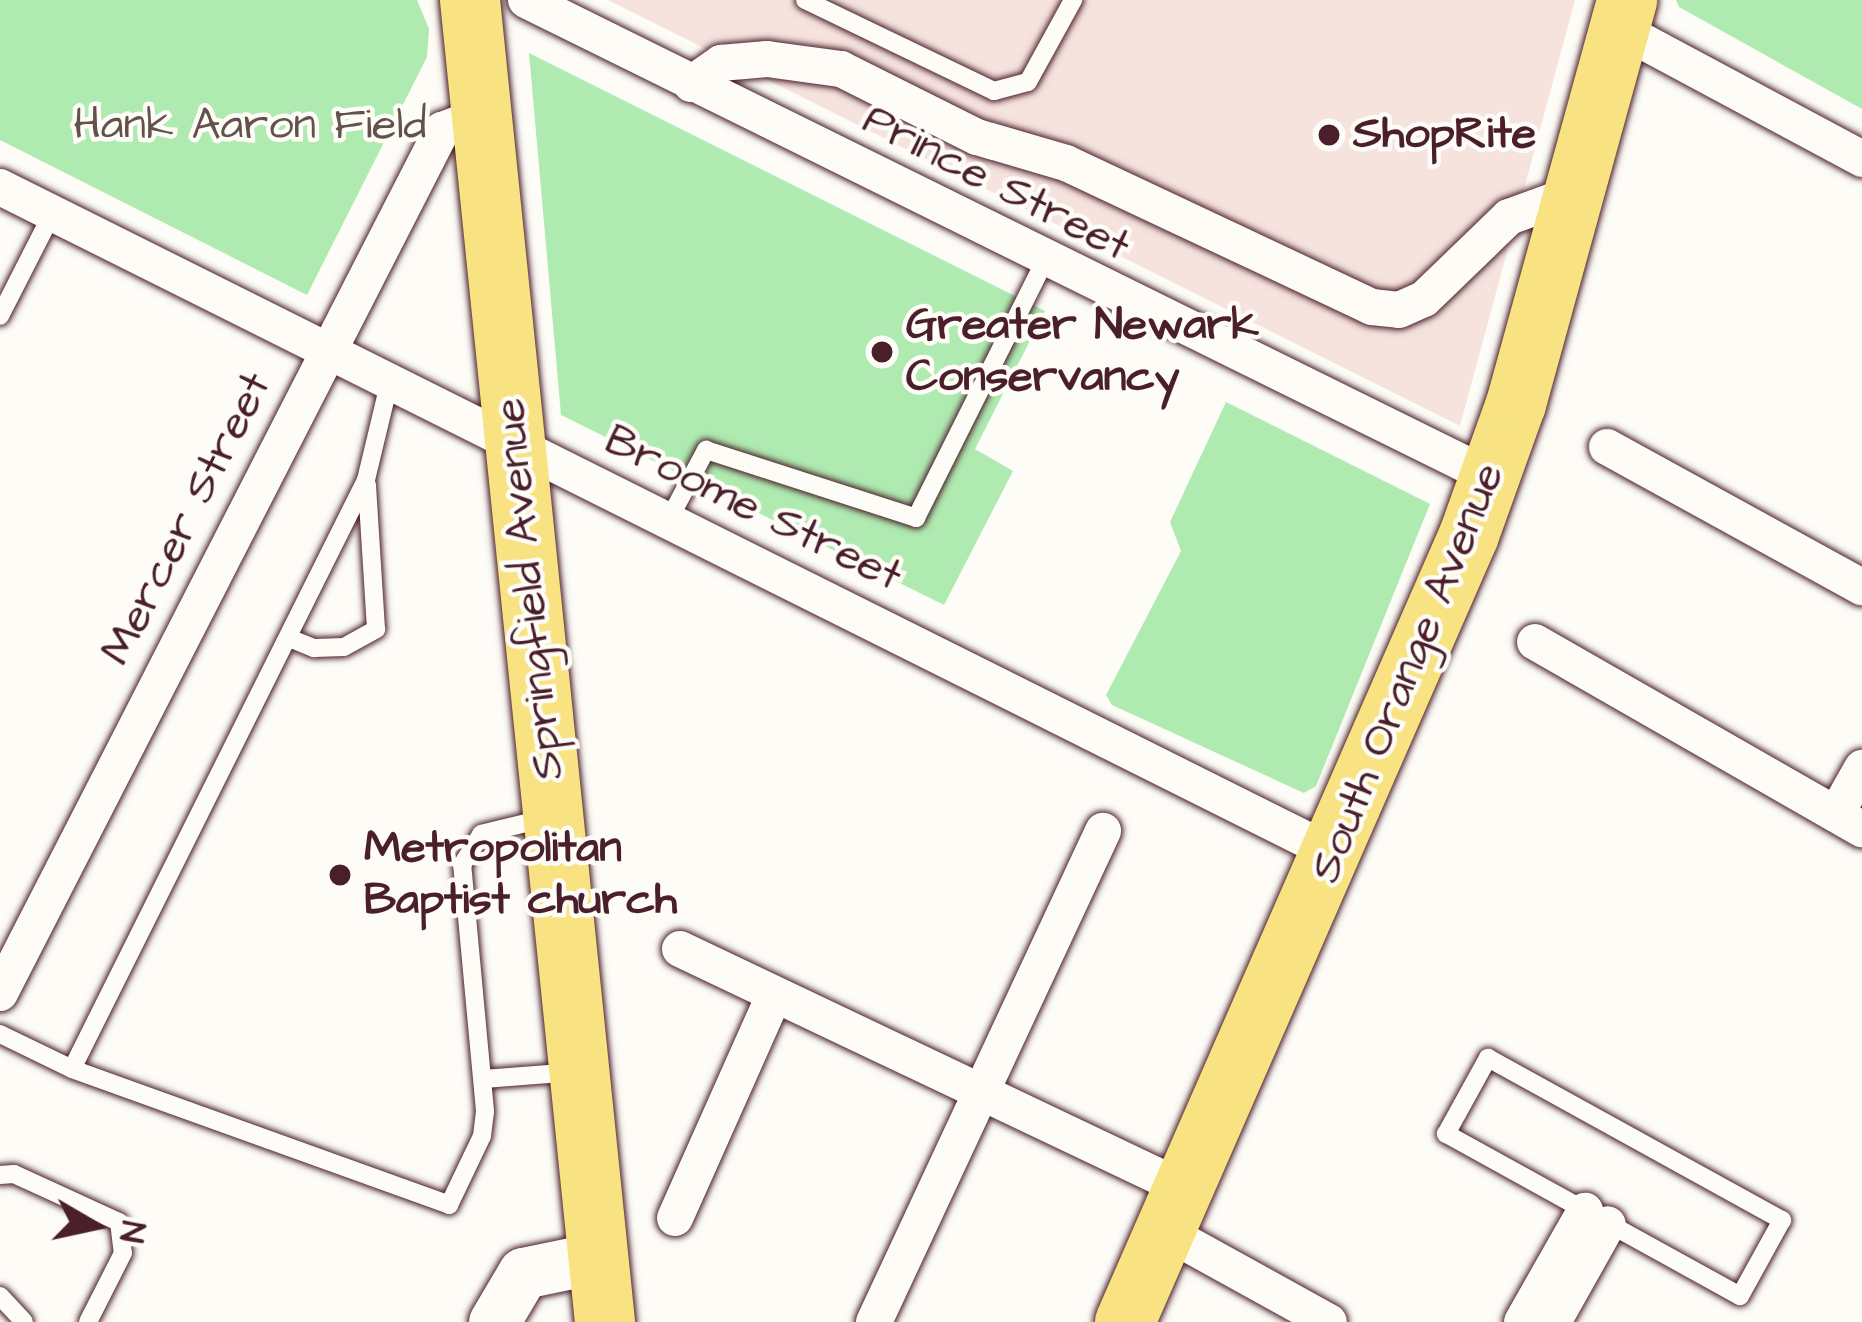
<!DOCTYPE html>
<html>
<head>
<meta charset="utf-8">
<style>
  body { margin:0 }
  #map { position:relative; width:1862px; height:1322px; overflow:hidden; background:#fdfcf7; font-family:"Architects Daughter",sans-serif }
  div>[style] { position:absolute }
  [style*='--x'] { left:calc(var(--x)*1px); top:calc(var(--y)*1px); width:calc(var(--w)*1px); rotate:calc(var(--a)*1deg) }
  .built>* { inset:0; background:#f6e3de }
  .green>* { inset:0; background:#afebb1 }
  .roads { filter:drop-shadow(0 0 3px #4a1f2b) drop-shadow(0 0 3px #4a1f2b) }
  .lane>* { height:18px; margin:-9px; padding:0 9px; transform-origin:9px; border-radius:9px; background:#fdfcf7 }
  .street>* { height:36px; margin:-18px; padding:0 18px; transform-origin:18px; border-radius:18px; background:#fdfcf7 }
  .secondary>* { height:51px; margin:-25.5px; padding:0 25.5px; transform-origin:25.5px; border-radius:25.5px; background:#fdfcf7 }
  .primary>* { height:60px; margin:-30px; padding:0 30px; transform-origin:30px; border-radius:30px; background:#f8e281 }
  .dots>* { width:33px; height:33px; translate:-50% -50%; box-sizing:border-box; border:6px solid #fdfcf7; border-radius:50% }
  span { translate:-50% -50%; white-space:nowrap; text-align:center; line-height:1.15; -webkit-text-stroke:9px #fdfcf7; paint-order:stroke }
  .park-label { font-size:45px; color:#63524c }
  .poi-label { font-size:45px; color:#4a1f2b; font-weight:700 }
  .left { translate:0 -50%; text-align:left }
  .street-label { font-size:45px; color:#4a1f2b }
  .north { position:absolute; left:36px; top:1166px; width:120px; height:120px; -webkit-text-stroke:9px #fdfcf7; paint-order:stroke; rotate:99deg; font-size:33px; font-weight:700; line-height:48px; text-align:center; color:#4a1f2b }
  .north::after { content:''; display:block; margin:auto; width:42px; height:54px; background:#4a1f2b; clip-path:polygon(50% 0,100% 100%,50% 72%,0 100%) }
</style>
</head>
<body>
<div id="map">
  <div class="built">
    <div style="clip-path:polygon(608px 0,1575px 0,1460px 426px)"></div>
  </div>
  <div class="green">
    <div style="clip-path:polygon(0 0,417px 0,429px 29px,427px 57px,307px 295px,0 140px)"></div>
    <div style="clip-path:polygon(1676px 0,1862px 0,1862px 109px,1679px 7px)"></div>
    <div style="clip-path:polygon(529px 53px,1045px 311px,975px 449px,1013px 471px,944px 605px,561px 415px)"></div>
    <div style="clip-path:polygon(1226px 402px,1430px 504px,1316px 786px,1304px 793px,1112px 705px,1106px 695px,1181px 551px,1170px 522px)"></div>
  </div>
  <div class="roads">
    <div class="lane">
      <div style="--x:805;--y:0;--w:210;--a:25.7"></div>
      <div style="--x:994;--y:91;--w:35;--a:-15"></div>
      <div style="--x:1028;--y:82;--w:94;--a:-61.2"></div>
      <div style="--x:0;--y:316;--w:114;--a:-63"></div>
      <div style="--x:389;--y:384;--w:99;--a:103.5"></div>
      <div style="--x:366;--y:480;--w:658;--a:116.53"></div>
      <div style="--x:72;--y:1069;--w:401;--a:19.8"></div>
      <div style="--x:449;--y:1205;--w:76;--a:-64.4"></div>
      <div style="--x:482;--y:1136;--w:25;--a:-83"></div>
      <div style="--x:485;--y:1111;--w:247;--a:-95.3"></div>
      <div style="--x:462;--y:865;--w:36;--a:-58"></div>
      <div style="--x:481;--y:834;--w:64;--a:-13.6"></div>
      <div style="--x:668;--y:521;--w:81;--a:-61.8"></div>
      <div style="--x:706;--y:450;--w:221;--a:17.9"></div>
      <div style="--x:916;--y:518;--w:286;--a:-63.4"></div>
      <div style="--x:289;--y:638;--w:27;--a:22"></div>
      <div style="--x:314;--y:648;--w:30;--a:-2"></div>
      <div style="--x:344;--y:647;--w:37;--a:-29"></div>
      <div style="--x:376;--y:629;--w:145;--a:-93.6"></div>
      <div style="--x:0;--y:1034;--w:80;--a:25.9"></div>
      <div style="--x:1488;--y:1058;--w:336;--a:28.9"></div>
      <div style="--x:1782;--y:1220;--w:87;--a:118.9"></div>
      <div style="--x:1740;--y:1296;--w:336;--a:-151.1"></div>
      <div style="--x:1446;--y:1134;--w:87;--a:-61.1"></div>
      <div style="--x:483;--y:1079;--w:92;--a:-4.4"></div>
      <div style="--x:0;--y:1175;--w:14;--a:-4"></div>
      <div style="--x:14;--y:1174;--w:115;--a:24.6"></div>
      <div style="--x:119;--y:1222;--w:31;--a:83"></div>
      <div style="--x:123;--y:1253;--w:77;--a:116.9"></div>
      <div style="--x:0;--y:1296;--w:35;--a:47"></div>
    </div>
    <div class="street">
      <div style="--x:526;--y:0;--w:1076;--a:26.3"></div>
      <div style="--x:1618;--y:28;--w:277;--a:28.2"></div>
      <div style="--x:691;--y:84;--w:37;--a:-35"></div>
      <div style="--x:721;--y:63;--w:46;--a:-5"></div>
      <div style="--x:767;--y:59;--w:75;--a:7.7"></div>
      <div style="--x:841;--y:69;--w:152;--a:26.6"></div>
      <div style="--x:977;--y:137;--w:93;--a:16.3"></div>
      <div style="--x:1066;--y:163;--w:338;--a:25.2"></div>
      <div style="--x:1372;--y:307;--w:27;--a:6"></div>
      <div style="--x:1399;--y:310;--w:27;--a:-24"></div>
      <div style="--x:1424;--y:299;--w:118;--a:-44"></div>
      <div style="--x:1509;--y:217;--w:64;--a:-20.1"></div>
      <div style="--x:0;--y:187;--w:1492;--a:26.55"></div>
      <div style="--x:1607;--y:447;--w:291;--a:28.8"></div>
      <div style="--x:1535;--y:642;--w:377;--a:29.8"></div>
      <div style="--x:1836;--y:814;--w:53;--a:-60.5"></div>
      <div style="--x:680;--y:949;--w:559;--a:25.42"></div>
      <div style="--x:0;--y:993;--w:970;--a:-62.88"></div>
      <div style="--x:442;--y:130;--w:43;--a:-20.6"></div>
      <div style="--x:675;--y:1218;--w:243;--a:-66"></div>
      <div style="--x:1166;--y:1232;--w:186;--a:28.9"></div>
      <div style="--x:874;--y:1322;--w:542;--a:-65"></div>
      <div style="--x:1522;--y:1322;--w:128;--a:-60.4"></div>
      <div style="--x:1553;--y:1322;--w:112;--a:-60.7"></div>
    </div>
    <div class="secondary">
      <div style="--x:494;--y:1322;--w:57;--a:-59.4"></div>
      <div style="--x:523;--y:1273;--w:79;--a:-11.7"></div>
    </div>
    <div class="primary">
      <div style="--x:470;--y:0;--w:1329;--a:84.17"></div>
      <div style="--x:1125;--y:1322;--w:859;--a:-66.39"></div>
      <div style="--x:1469;--y:535;--w:139;--a:-70.3"></div>
      <div style="--x:1516;--y:404;--w:419;--a:-74.6"></div>
    </div>
  </div>
  <div class="dots">
    <div style="left:1329px;top:135px;background:#4a1f2b"></div>
    <div style="left:882px;top:352px;background:#4a1f2b"></div>
    <div style="left:340px;top:875px;background:#4a1f2b"></div>
  </div>
  <div class="park-label">
    <span style="left:250px;top:126px">Hank Aaron Field</span>
  </div>
  <div class="poi-label">
    <span class="left" style="left:1353px;top:135px">ShopRite</span>
    <span class="left" style="left:906px;top:352px">Greater Newark<br>Conservancy</span>
    <span class="left" style="left:364px;top:875px">Metropolitan<br>Baptist church</span>
  </div>
  <div class="street-label">
    <span style="left:996px;top:184px;rotate:27deg">Prince Street</span>
    <span style="left:753px;top:509px;rotate:26deg">Broome Street</span>
    <span style="left:187px;top:519px;rotate:-63deg">Mercer Street</span>
    <span style="left:530px;top:589px;rotate:-96deg">Springfield Avenue</span>
    <span style="left:1408px;top:673px;rotate:-68deg">South Orange Avenue</span>
  </div>
  <div class="north">N</div>
</div>
</body>
</html>
